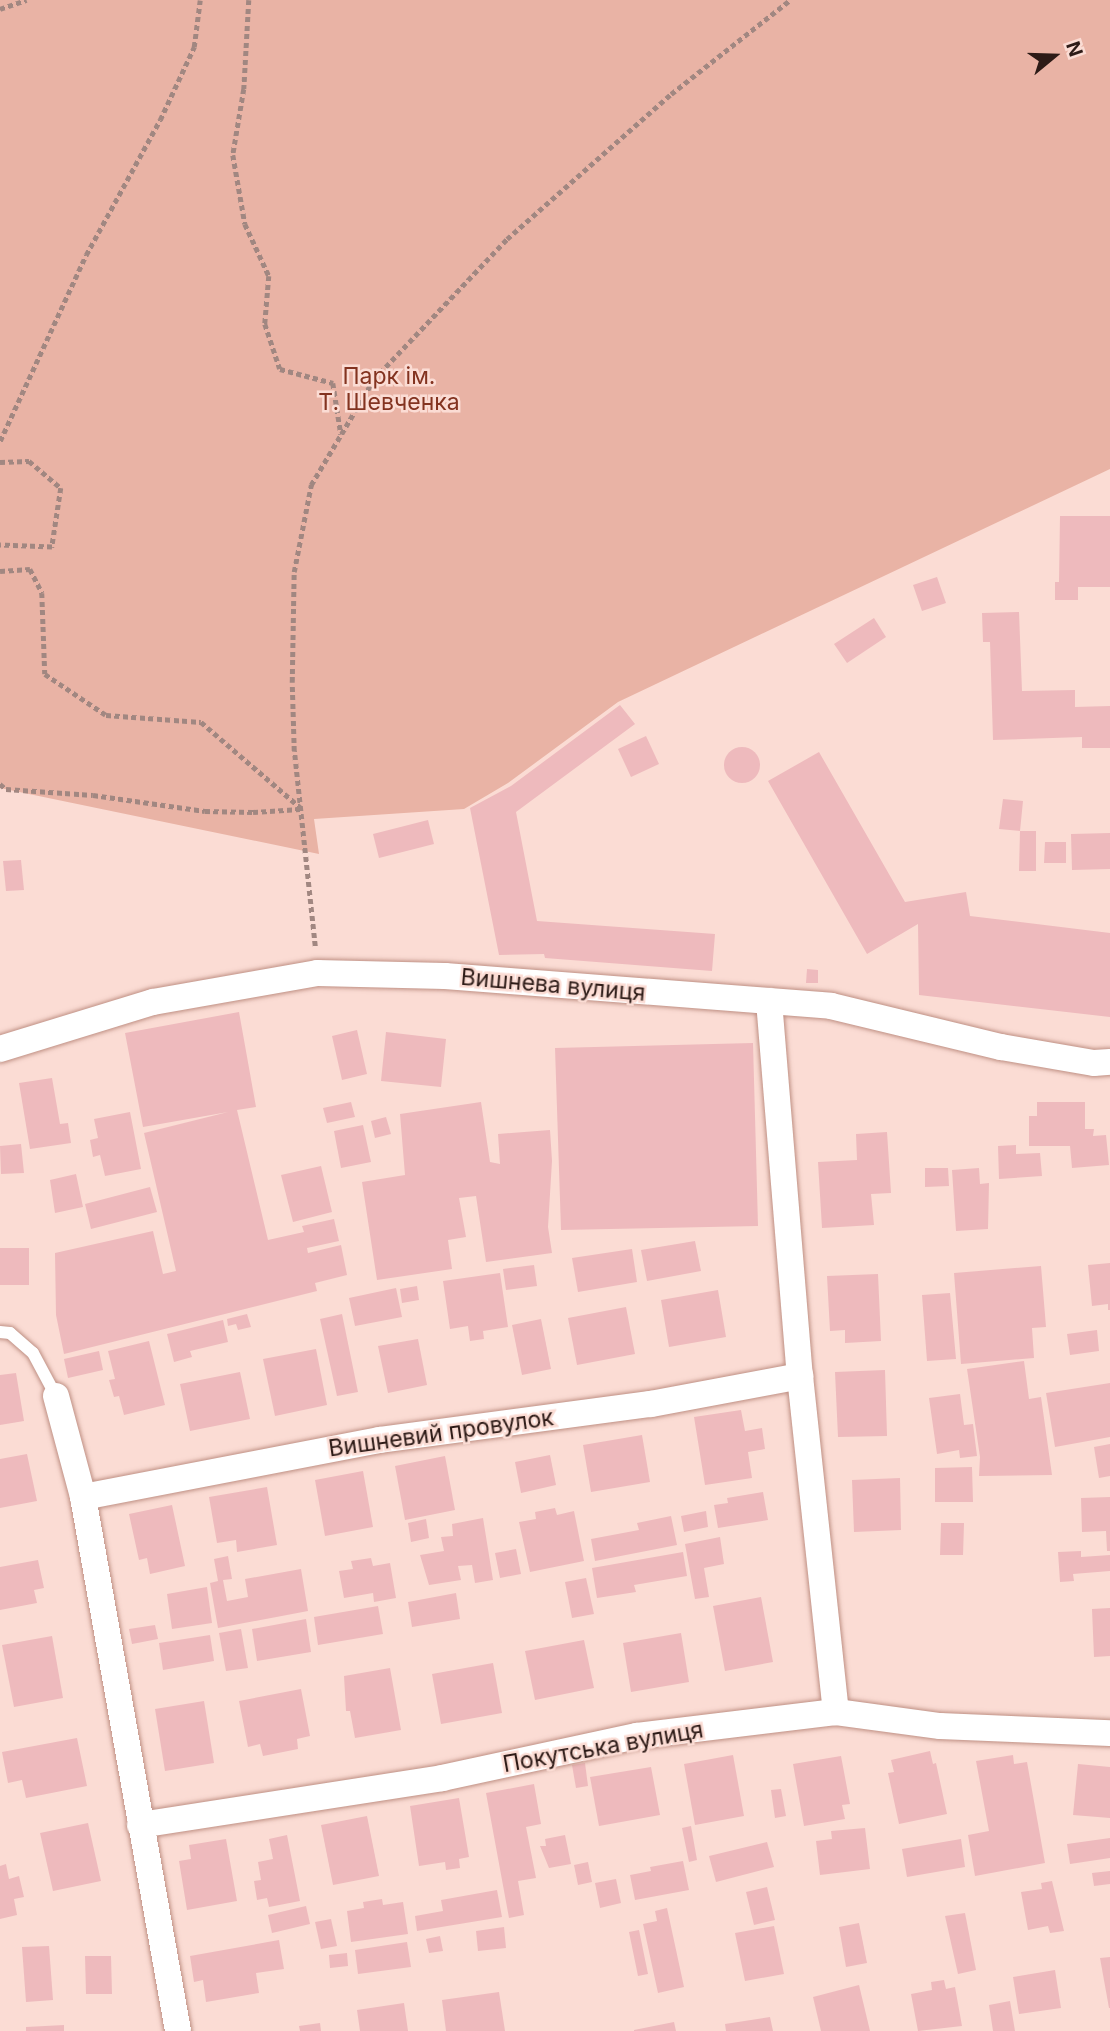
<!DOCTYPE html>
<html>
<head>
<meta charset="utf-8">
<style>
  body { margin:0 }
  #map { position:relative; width:1110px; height:2031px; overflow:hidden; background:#fbdcd4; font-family:Inter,sans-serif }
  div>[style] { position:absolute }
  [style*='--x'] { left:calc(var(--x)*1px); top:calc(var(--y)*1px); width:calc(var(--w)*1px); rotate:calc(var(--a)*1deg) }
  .green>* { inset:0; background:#e9b3a5 }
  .building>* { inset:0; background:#eebabd }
  .round { border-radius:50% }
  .path>* { height:4.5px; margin-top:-2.25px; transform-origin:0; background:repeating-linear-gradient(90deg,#a18781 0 5px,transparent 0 8.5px) }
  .roads { filter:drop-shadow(0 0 2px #bf9084) drop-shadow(0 0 2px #bf9084) }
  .service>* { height:12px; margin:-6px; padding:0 6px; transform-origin:6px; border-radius:6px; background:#fff }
  .minor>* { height:26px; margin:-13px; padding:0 13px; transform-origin:13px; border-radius:13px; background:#fff }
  span { translate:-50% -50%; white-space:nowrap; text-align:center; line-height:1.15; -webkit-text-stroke:5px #fbdcd4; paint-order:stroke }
  .park-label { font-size:23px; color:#833320 }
  .street-label { font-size:23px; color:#2d1b17 }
  .north { position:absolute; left:1019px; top:21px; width:70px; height:70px; -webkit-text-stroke:5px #fbdcd4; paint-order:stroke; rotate:71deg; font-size:19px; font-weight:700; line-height:28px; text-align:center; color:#2d1b17 }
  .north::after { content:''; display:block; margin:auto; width:24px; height:32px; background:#2d1b17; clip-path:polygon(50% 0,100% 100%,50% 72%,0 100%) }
</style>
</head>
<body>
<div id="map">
  <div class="green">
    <div style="clip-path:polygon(0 0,1110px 0,1110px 469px,618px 702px,508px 783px,464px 809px,314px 819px,319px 854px,0 788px)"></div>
  </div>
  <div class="building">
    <div style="clip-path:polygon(1060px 516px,1110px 516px,1110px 587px,1078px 587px,1078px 600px,1055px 600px,1055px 582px,1059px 582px)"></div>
    <div style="clip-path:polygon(937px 577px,946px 603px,922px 611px,913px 585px)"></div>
    <div style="clip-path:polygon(1019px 612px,1022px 691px,1075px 690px,1075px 707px,1110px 706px,1110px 748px,1082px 748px,1082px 737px,993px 740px,990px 642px,983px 642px,982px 613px)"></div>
    <div style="clip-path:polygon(874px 618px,886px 637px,847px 663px,834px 644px)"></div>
    <div style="clip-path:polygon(620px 705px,635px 724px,516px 812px,537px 921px,715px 934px,712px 971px,545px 958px,544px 954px,499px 955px,470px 808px,511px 786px)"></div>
    <div style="clip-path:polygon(646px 736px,659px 764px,631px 777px,618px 749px)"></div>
    <div class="round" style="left:724px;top:747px;width:36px;height:36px"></div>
    <div style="clip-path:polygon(819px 752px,905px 902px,966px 892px,970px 916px,1110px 933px,1110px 1017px,919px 995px,918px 924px,867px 954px,768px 781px)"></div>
    <div style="clip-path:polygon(1003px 799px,1023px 801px,1020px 831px,1036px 831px,1036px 871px,1019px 871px,1020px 831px,999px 829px)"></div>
    <div style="clip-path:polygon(428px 820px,434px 844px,379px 858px,373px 834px)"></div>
    <div style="clip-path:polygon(1110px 833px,1110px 869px,1072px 870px,1071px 834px)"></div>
    <div style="clip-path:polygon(1045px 842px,1066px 842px,1066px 863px,1044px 863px)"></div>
    <div style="clip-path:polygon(21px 860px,24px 890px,6px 891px,3px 861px)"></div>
    <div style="clip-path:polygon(807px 969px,818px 970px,818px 983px,806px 983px)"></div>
    <div style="clip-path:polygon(239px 1012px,256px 1107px,237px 1110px,268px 1240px,304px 1232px,302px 1226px,334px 1219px,339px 1241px,307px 1248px,308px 1253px,341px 1245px,347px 1275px,315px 1283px,317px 1291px,64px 1354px,56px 1315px,55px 1253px,153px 1231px,163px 1274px,176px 1271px,144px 1133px,228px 1112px,143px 1127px,125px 1033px)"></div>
    <div style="clip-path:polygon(357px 1030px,367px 1074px,342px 1080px,332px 1036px)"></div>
    <div style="clip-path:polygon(386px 1032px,446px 1039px,441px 1087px,381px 1081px)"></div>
    <div style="clip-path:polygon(753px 1043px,758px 1226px,561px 1230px,555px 1048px)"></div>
    <div style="clip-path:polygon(52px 1078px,60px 1124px,68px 1123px,71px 1143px,30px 1149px,19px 1083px)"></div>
    <div style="clip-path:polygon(351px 1102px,355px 1117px,327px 1123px,323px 1108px)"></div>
    <div style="clip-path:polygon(481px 1102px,490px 1162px,500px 1164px,498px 1134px,550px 1130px,552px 1161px,548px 1227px,552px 1253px,486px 1262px,476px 1196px,459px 1198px,466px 1237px,448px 1240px,452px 1269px,377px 1280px,362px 1182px,405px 1175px,400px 1114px)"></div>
    <div style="clip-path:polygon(1037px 1102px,1085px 1102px,1085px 1129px,1094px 1129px,1093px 1136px,1106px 1135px,1109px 1165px,1072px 1168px,1070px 1146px,1029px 1146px,1029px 1116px,1037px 1116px)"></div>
    <div style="clip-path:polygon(130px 1112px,141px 1169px,105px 1176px,100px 1155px,93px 1157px,90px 1140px,98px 1138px,94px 1119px)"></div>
    <div style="clip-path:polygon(386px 1117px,391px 1134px,375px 1138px,371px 1121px)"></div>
    <div style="clip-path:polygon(363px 1125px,371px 1162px,341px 1168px,334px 1131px)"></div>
    <div style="clip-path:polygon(887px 1132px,891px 1193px,871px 1194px,874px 1225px,822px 1228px,818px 1162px,857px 1160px,856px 1134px)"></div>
    <div style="clip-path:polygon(21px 1144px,24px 1173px,1px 1174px,0 1146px)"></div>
    <div style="clip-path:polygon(1016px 1145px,1016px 1154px,1040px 1153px,1042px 1176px,999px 1179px,998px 1146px)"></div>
    <div style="clip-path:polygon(321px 1166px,332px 1212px,293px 1222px,281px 1175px)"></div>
    <div style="clip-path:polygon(925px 1168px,948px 1168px,949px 1186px,925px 1187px)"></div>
    <div style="clip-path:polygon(979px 1168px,980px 1184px,989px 1183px,988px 1229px,956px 1231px,952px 1170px)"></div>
    <div style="clip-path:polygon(76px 1174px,83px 1207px,55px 1213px,50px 1180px)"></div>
    <div style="clip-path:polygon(150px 1187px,157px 1212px,91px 1229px,85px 1204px)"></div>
    <div style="clip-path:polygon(695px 1241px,701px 1271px,647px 1281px,641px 1250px)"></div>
    <div style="clip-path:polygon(0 1248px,29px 1248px,29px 1285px,0 1285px)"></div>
    <div style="clip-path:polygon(632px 1249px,637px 1282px,578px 1292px,572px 1258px)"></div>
    <div style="clip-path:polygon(1110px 1263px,1110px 1310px,1108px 1310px,1108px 1304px,1092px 1306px,1088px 1265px)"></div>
    <div style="clip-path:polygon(534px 1265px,537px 1286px,506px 1290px,503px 1269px)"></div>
    <div style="clip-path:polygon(1041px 1266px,1046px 1327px,1032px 1328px,1034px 1358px,961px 1364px,954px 1273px)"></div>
    <div style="clip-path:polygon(500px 1273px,508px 1327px,483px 1331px,484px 1339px,470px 1341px,468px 1326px,450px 1329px,443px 1281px)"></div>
    <div style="clip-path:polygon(878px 1274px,881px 1341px,845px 1343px,845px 1330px,830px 1331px,827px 1276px)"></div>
    <div style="clip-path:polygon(417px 1286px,419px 1300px,402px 1303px,400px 1289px)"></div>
    <div style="clip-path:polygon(396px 1288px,402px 1317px,355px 1326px,349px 1298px)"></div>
    <div style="clip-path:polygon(718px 1290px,726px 1337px,669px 1347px,661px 1300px)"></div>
    <div style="clip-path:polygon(950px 1293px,956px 1359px,927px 1361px,922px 1295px)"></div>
    <div style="clip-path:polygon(626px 1307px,635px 1354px,577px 1365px,568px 1318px)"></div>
    <div style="clip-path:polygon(247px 1314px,251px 1327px,238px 1330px,236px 1324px,228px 1326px,227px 1319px)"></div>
    <div style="clip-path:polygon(342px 1314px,358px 1392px,337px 1396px,320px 1319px)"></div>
    <div style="clip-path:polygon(541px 1319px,551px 1369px,522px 1375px,512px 1325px)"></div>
    <div style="clip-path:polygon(223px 1320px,228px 1342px,190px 1351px,192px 1357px,174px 1362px,167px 1334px)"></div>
    <div style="clip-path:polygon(1097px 1330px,1099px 1351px,1070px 1355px,1067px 1334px)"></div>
    <div style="clip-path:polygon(418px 1339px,427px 1385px,388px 1393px,378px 1346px)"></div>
    <div style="clip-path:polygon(149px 1341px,165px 1405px,124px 1415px,119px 1396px,114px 1397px,109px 1380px,115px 1379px,108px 1351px)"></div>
    <div style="clip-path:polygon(316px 1349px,327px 1405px,275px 1416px,263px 1359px)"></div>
    <div style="clip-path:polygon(99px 1351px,103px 1370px,68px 1378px,64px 1359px)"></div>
    <div style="clip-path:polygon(1024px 1361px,1029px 1399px,1041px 1397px,1052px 1475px,979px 1476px,980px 1457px,967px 1369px)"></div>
    <div style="clip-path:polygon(885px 1370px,887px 1436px,838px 1437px,835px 1372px)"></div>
    <div style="clip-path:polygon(240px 1372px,250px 1419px,190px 1431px,180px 1384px)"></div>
    <div style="clip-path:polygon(16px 1373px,24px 1421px,0 1425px,0 1375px)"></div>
    <div style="clip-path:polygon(1110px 1383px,1110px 1437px,1055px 1447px,1046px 1393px)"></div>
    <div style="clip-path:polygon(960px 1394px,964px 1425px,973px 1424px,977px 1456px,960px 1458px,959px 1450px,937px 1454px,929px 1398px)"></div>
    <div style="clip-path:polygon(741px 1410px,745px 1431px,762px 1428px,765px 1449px,748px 1452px,752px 1478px,705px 1485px,694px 1417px)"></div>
    <div style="clip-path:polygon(642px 1435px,650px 1482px,591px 1492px,583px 1445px)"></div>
    <div style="clip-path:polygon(1110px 1444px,1110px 1476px,1099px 1478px,1094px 1447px)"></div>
    <div style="clip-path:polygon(27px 1454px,37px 1501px,0 1508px,0 1459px)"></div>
    <div style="clip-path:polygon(550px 1455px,556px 1485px,521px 1493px,515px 1462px)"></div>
    <div style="clip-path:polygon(445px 1456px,455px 1510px,405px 1520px,395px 1466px)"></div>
    <div style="clip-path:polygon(972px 1467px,973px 1502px,935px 1502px,935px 1468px)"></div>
    <div style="clip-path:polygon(363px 1471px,373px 1527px,325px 1536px,315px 1480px)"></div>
    <div style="clip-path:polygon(900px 1478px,901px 1530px,854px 1532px,852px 1480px)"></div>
    <div style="clip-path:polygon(267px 1487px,277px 1545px,237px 1552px,236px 1540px,217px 1543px,209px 1497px)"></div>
    <div style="clip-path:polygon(763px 1492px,768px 1520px,718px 1528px,714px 1505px,728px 1503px,727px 1498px)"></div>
    <div style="clip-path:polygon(1110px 1497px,1110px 1551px,1107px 1551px,1106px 1531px,1082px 1532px,1081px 1498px)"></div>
    <div style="clip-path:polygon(172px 1505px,185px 1566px,150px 1574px,147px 1558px,139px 1560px,129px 1514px)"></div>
    <div style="clip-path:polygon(555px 1508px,557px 1515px,574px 1511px,584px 1561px,530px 1572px,519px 1522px,536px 1519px,535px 1512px)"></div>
    <div style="clip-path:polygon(706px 1511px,708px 1527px,684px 1532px,681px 1516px)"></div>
    <div style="clip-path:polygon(671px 1516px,677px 1545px,595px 1561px,591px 1539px,639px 1530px,637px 1523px)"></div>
    <div style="clip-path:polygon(483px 1518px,493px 1580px,475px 1583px,472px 1565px,458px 1566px,461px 1580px,429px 1585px,420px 1555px,444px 1551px,441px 1537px,453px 1536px,452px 1524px)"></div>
    <div style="clip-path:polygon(426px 1519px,429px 1538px,411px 1542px,408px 1523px)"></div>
    <div style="clip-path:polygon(941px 1523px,964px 1523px,963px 1555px,940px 1555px)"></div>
    <div style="clip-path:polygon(720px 1537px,724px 1564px,704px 1568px,709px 1597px,695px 1599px,685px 1544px)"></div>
    <div style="clip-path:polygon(516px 1549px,521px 1574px,500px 1578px,495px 1553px)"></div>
    <div style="clip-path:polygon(1081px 1551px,1081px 1557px,1110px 1555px,1110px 1571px,1073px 1574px,1074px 1581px,1060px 1582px,1058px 1552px)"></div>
    <div style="clip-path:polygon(683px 1552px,687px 1576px,634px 1585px,636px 1592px,597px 1598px,592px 1568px)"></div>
    <div style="clip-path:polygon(228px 1556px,232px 1579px,223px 1580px,227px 1601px,248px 1597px,245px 1579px,301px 1569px,308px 1611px,218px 1628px,210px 1583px,218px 1581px,214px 1559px)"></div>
    <div style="clip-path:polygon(371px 1558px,373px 1566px,390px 1563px,396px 1598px,374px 1602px,373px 1593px,344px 1598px,339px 1571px,353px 1569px,351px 1561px)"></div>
    <div style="clip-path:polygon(38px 1560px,44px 1588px,34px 1590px,37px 1603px,0 1610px,0 1567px)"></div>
    <div style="clip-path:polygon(586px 1578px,594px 1614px,572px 1618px,565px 1582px)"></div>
    <div style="clip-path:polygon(207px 1587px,212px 1623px,172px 1629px,167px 1594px)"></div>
    <div style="clip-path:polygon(456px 1593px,460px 1619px,412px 1627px,408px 1602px)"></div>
    <div style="clip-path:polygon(761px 1597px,773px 1662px,725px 1671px,713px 1606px)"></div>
    <div style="clip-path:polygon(378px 1606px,383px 1634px,318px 1645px,314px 1617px)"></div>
    <div style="clip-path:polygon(1110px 1608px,1110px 1656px,1094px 1657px,1092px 1609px)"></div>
    <div style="clip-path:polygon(306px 1619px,311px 1652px,257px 1661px,252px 1629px)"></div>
    <div style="clip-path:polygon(155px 1625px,158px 1639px,132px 1644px,129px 1629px)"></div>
    <div style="clip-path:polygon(241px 1629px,248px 1668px,226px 1671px,219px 1633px)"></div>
    <div style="clip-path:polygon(681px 1633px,689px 1682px,631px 1692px,623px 1643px)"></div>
    <div style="clip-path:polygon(210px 1635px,214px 1661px,163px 1670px,159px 1643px)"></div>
    <div style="clip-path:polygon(52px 1636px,63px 1698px,14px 1707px,2px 1645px)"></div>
    <div style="clip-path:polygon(584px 1640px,594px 1688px,535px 1700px,525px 1651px)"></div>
    <div style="clip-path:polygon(493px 1663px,502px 1713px,441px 1724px,432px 1674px)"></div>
    <div style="clip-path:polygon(390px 1668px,401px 1730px,355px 1738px,350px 1711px,346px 1711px,344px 1676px)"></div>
    <div style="clip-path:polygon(301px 1689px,310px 1736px,297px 1739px,298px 1749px,263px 1756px,260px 1744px,248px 1747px,239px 1701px)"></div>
    <div style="clip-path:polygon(204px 1701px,214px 1763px,165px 1771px,155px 1709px)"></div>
    <div style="clip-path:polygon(77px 1738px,87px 1786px,26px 1798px,22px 1780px,8px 1783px,2px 1752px)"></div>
    <div style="clip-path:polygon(930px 1751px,933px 1764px,936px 1763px,947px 1814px,899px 1824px,888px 1773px,894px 1772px,891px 1760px)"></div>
    <div style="clip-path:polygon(733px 1755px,744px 1816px,695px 1825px,684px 1764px)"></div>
    <div style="clip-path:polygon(1013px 1755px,1014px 1764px,1027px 1762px,1045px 1863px,975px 1876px,968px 1835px,989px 1831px,976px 1761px)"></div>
    <div style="clip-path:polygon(841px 1756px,850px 1804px,842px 1805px,845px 1819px,804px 1826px,793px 1764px)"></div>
    <div style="clip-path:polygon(585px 1763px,588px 1786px,576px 1788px,572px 1765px)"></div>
    <div style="clip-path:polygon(1078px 1764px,1110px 1767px,1110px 1818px,1073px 1815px)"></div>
    <div style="clip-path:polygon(651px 1767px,660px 1815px,599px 1826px,590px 1777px)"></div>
    <div style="clip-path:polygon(534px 1784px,541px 1824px,526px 1827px,536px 1878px,518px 1881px,524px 1915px,509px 1918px,486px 1793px)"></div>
    <div style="clip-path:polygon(781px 1789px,786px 1816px,775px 1818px,771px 1790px)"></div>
    <div style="clip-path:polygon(459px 1798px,469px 1857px,459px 1859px,460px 1868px,446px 1870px,445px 1862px,419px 1866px,410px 1806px)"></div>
    <div style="clip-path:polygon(367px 1816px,379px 1876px,333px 1885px,321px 1825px)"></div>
    <div style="clip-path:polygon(88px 1823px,101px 1881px,53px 1891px,40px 1833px)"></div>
    <div style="clip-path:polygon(691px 1826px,697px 1860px,689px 1862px,682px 1828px)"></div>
    <div style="clip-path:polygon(865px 1828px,870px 1869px,820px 1875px,816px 1841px,832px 1839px,831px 1831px)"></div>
    <div style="clip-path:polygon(287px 1835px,300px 1901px,269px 1907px,267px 1898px,257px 1900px,254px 1881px,261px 1880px,258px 1862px,273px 1859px,269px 1839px)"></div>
    <div style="clip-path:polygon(565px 1835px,571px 1864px,549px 1868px,540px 1846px,546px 1846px,545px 1839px)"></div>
    <div style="clip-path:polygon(1110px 1838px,1110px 1858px,1070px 1864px,1067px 1844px)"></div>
    <div style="clip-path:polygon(226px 1839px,237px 1901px,187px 1910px,179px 1861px,191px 1859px,189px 1845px)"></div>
    <div style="clip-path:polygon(961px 1839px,965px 1867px,907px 1877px,902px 1849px)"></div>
    <div style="clip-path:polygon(767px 1842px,774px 1867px,716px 1882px,709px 1856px)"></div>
    <div style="clip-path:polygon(683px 1861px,689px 1890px,635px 1900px,630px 1875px,651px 1871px,650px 1867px)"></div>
    <div style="clip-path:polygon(588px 1862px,592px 1882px,578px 1885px,574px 1865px)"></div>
    <div style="clip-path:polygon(6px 1864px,9px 1879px,19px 1876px,24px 1897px,14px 1899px,17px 1915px,0 1919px,0 1866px)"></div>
    <div style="clip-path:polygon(1110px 1871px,1110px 1884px,1094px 1886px,1092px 1873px)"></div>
    <div style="clip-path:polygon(616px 1879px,621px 1903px,600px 1908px,595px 1883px)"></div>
    <div style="clip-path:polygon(1052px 1881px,1064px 1931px,1050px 1933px,1048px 1926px,1028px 1930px,1021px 1892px,1042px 1889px,1041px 1883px)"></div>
    <div style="clip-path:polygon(767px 1887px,775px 1920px,754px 1925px,746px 1892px)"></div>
    <div style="clip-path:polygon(497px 1890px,502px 1917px,417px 1931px,415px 1916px,443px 1911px,441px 1900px)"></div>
    <div style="clip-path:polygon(382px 1899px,383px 1905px,403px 1902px,408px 1934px,351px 1942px,347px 1911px,364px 1908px,363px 1902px)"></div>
    <div style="clip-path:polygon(306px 1906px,310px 1924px,272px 1933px,268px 1915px)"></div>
    <div style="clip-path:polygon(667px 1908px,684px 1987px,658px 1993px,643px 1924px,657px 1921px,655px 1911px)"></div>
    <div style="clip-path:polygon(965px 1913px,976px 1970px,958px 1974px,945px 1916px)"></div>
    <div style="clip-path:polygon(331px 1919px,337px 1946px,321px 1949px,315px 1922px)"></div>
    <div style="clip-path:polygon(859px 1923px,867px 1963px,846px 1967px,839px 1927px)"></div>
    <div style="clip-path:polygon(774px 1926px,784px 1974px,745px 1981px,735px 1933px)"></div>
    <div style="clip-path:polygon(504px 1927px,506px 1948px,478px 1951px,476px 1931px)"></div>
    <div style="clip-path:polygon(639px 1930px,648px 1974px,638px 1976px,629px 1932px)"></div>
    <div style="clip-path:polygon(440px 1936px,443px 1951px,429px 1953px,426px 1939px)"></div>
    <div style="clip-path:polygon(279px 1940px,284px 1969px,256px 1973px,259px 1993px,206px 2002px,203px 1980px,194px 1982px,190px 1956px)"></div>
    <div style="clip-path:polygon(407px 1942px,411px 1967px,358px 1974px,355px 1950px)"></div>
    <div style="clip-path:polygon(49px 1946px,53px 2000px,26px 2002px,22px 1947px)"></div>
    <div style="clip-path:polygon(347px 1953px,348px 1966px,330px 1968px,329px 1955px)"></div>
    <div style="clip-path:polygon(85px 1956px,111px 1956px,112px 1994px,86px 1994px)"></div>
    <div style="clip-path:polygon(1110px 1957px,1110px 2008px,1109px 2008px,1100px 1958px)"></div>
    <div style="clip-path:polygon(1055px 1970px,1061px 2008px,1019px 2014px,1013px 1977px)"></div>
    <div style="clip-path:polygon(944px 1980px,946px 1989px,955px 1987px,962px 2026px,918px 2031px,911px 1994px,932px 1990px,931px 1982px)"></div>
    <div style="clip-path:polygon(859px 1985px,870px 2031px,821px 2031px,813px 1997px)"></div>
    <div style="clip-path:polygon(499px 1992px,505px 2031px,446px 2031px,442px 2000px)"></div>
    <div style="clip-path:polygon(1010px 2001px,1015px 2031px,993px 2031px,989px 2005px)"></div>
    <div style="clip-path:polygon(404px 2003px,408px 2031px,360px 2031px,357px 2010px)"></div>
    <div style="clip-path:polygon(770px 2017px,773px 2031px,726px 2031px,725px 2024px)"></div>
    <div style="clip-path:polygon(674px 2022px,676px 2031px,634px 2031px,634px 2030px)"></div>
    <div style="clip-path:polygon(320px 2023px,321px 2031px,300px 2031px,299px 2026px)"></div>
    <div style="clip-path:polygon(64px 2025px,64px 2031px,26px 2031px,26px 2027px)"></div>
  </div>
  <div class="path">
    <div style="--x:249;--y:0;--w:89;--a:93.2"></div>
    <div style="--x:244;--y:89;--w:67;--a:99.5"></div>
    <div style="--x:233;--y:155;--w:70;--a:80.1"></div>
    <div style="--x:245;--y:224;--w:57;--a:65.2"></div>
    <div style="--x:269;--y:276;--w:48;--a:94.8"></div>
    <div style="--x:265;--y:324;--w:47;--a:71.6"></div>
    <div style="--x:280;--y:369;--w:55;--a:14.8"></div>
    <div style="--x:333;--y:383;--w:52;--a:81.1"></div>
    <div style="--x:0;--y:9;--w:28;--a:-19"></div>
    <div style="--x:0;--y:441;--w:205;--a:-65.2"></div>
    <div style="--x:86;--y:255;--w:154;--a:-61.3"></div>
    <div style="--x:160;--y:120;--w:81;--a:-65"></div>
    <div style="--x:194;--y:47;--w:47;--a:-82.7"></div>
    <div style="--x:0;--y:462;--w:29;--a:-2"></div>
    <div style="--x:29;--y:461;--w:42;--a:40.2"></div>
    <div style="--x:61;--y:488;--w:60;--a:98.7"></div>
    <div style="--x:52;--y:547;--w:52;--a:-177.8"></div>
    <div style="--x:0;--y:571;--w:30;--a:-4"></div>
    <div style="--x:30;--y:569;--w:27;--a:63"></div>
    <div style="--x:42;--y:593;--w:81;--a:87.9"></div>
    <div style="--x:45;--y:674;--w:73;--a:33.9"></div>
    <div style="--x:106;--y:715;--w:95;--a:4.2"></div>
    <div style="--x:201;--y:722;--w:132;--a:40.7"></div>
    <div style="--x:0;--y:784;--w:8;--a:40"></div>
    <div style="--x:6;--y:789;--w:87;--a:3.9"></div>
    <div style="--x:93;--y:795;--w:113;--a:8.1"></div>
    <div style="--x:205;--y:811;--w:48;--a:1.2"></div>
    <div style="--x:253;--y:812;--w:47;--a:-3.7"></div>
    <div style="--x:315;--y:946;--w:196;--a:-96.1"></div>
    <div style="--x:294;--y:751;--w:69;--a:-91.7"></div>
    <div style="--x:292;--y:682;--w:110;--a:-89"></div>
    <div style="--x:294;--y:572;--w:89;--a:-78.9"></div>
    <div style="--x:311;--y:485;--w:123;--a:-59.3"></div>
    <div style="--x:374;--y:379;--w:193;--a:-46.5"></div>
    <div style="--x:507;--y:239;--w:219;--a:-41.5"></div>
    <div style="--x:671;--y:94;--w:152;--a:-38.3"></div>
  </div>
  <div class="roads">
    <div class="service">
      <div style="--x:0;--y:1332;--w:10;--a:6"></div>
      <div style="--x:10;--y:1333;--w:30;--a:41"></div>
      <div style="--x:33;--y:1353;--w:49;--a:61.9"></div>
    </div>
    <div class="minor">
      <div style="--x:769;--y:1001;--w:376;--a:85.3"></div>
      <div style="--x:800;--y:1376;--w:338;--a:83.9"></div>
      <div style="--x:0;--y:1049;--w:160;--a:-17.1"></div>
      <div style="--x:153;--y:1002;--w:167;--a:-10"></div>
      <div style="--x:317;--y:973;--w:128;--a:1.3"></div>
      <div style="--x:445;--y:976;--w:387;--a:4.4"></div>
      <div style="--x:831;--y:1006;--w:175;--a:13.6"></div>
      <div style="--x:1001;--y:1047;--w:94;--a:9.8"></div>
      <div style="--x:1094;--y:1063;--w:16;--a:-4"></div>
      <div style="--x:56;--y:1396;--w:105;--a:75"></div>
      <div style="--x:83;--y:1497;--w:542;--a:79.91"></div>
      <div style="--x:83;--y:1497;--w:302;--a:-10.9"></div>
      <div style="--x:380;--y:1440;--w:273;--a:-7.6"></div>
      <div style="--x:651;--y:1404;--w:152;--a:-10.6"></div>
      <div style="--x:140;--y:1825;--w:306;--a:-8.8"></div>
      <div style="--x:442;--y:1778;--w:199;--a:-12.2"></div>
      <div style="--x:637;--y:1736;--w:200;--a:-6.9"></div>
      <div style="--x:836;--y:1712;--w:105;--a:7.7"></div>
      <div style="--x:940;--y:1726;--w:170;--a:2.4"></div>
    </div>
  </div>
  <div class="park-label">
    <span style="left:389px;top:389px">Парк ім.<br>Т. Шевченка</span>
  </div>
  <div class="street-label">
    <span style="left:553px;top:985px;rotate:5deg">Вишнева вулиця</span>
    <span style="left:441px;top:1433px;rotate:-8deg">Вишневий провулок</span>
    <span style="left:603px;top:1747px;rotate:-10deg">Покутська вулиця</span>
  </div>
  <div class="north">N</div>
</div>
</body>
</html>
